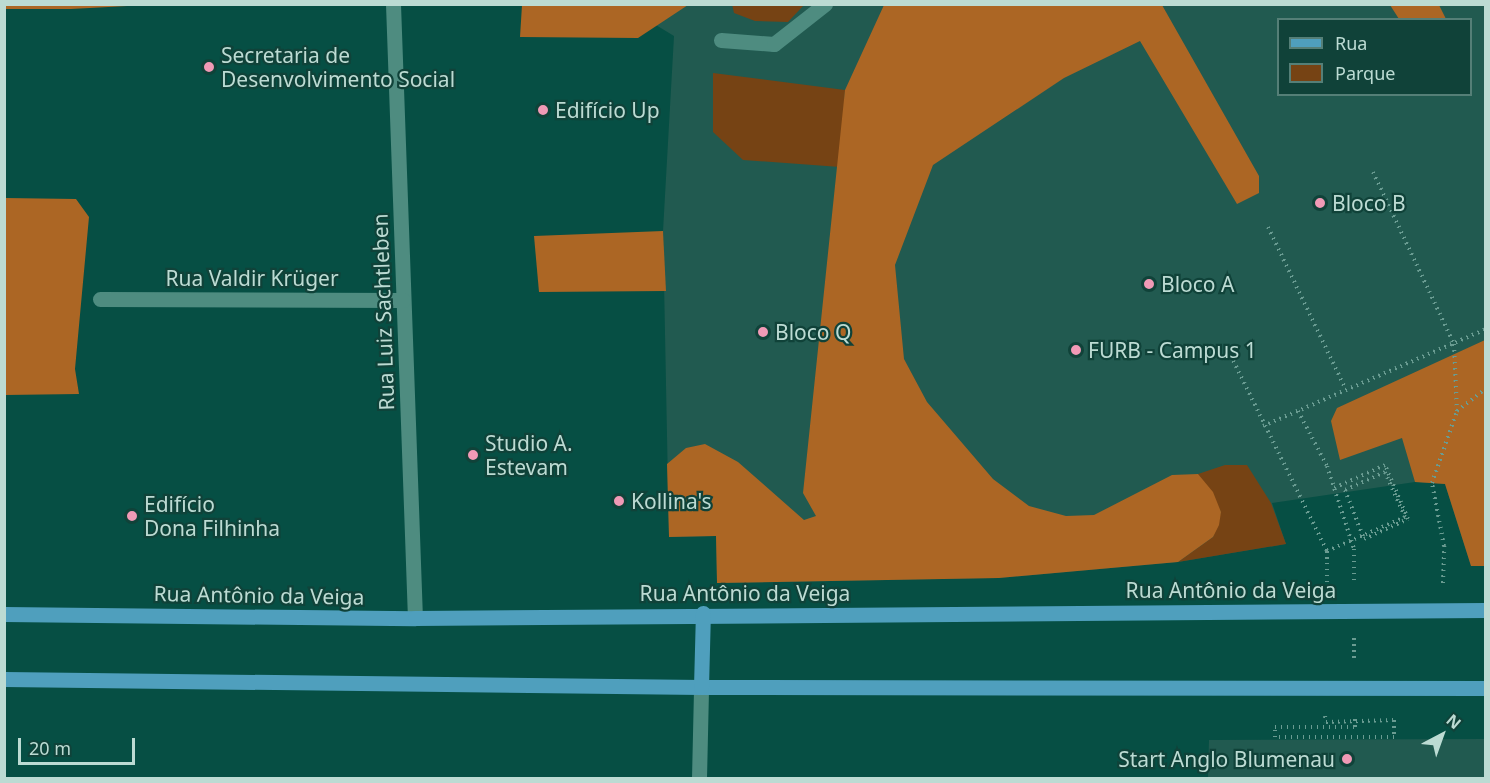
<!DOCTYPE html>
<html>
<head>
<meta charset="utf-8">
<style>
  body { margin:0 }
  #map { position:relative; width:1490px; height:783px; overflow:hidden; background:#064f44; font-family:"Noto Sans",sans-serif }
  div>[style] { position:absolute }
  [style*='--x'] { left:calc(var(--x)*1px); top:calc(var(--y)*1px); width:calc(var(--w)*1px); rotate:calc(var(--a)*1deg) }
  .built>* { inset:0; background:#215a50 }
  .green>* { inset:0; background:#764314 }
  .forest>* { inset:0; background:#ac6624 }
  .path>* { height:4px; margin-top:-2px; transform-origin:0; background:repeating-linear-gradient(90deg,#6a9c92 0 1.5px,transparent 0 6px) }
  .minor>* { height:15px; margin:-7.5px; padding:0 7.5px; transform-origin:7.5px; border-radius:7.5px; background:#4e8c80 }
  .major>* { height:15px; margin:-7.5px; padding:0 7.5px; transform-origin:7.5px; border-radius:7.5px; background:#4f9fbd }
  .dots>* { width:16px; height:16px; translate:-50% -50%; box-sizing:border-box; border:3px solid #104239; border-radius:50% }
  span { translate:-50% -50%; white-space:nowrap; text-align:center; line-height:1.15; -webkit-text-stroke:4.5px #104239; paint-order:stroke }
  .poi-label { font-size:21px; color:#bcdbd3 }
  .left { translate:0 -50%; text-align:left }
  .right { translate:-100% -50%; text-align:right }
  .street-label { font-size:21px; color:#bcdbd3 }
  .frame { position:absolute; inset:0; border:6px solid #bcdbd3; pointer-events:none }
  .legend { position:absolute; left:1277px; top:18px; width:195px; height:78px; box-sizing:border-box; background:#104239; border:2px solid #557f77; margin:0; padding:8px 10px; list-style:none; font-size:18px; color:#bcdbd3 }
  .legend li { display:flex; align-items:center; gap:12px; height:30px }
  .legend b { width:30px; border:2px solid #557f77 }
  .north { position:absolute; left:1412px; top:705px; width:60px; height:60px; -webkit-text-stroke:4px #104239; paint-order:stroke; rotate:41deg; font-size:16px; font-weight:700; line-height:24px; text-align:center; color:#bcdbd3 }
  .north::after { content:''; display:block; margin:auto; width:21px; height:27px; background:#bcdbd3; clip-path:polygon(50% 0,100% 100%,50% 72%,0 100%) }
  .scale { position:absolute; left:18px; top:738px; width:117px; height:27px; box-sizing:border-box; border:3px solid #bcdbd3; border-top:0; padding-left:8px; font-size:18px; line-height:21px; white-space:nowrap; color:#bcdbd3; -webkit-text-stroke:4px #104239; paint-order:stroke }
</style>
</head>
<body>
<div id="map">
  <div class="built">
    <div style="clip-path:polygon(evenodd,623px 5px,1485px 5px,1485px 566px,1471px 566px,1445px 484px,1415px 482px,1272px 503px,1286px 544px,1178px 562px,999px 578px,717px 583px,716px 536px,669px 537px,663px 231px,674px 36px,623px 5px,1278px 20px,1470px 20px,1470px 94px,1278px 94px,1278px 20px)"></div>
    <div style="clip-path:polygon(1485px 739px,1485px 778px,1208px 778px,1209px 740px)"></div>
  </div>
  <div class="green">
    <div style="clip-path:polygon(732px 4px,804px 4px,804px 5px,788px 22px,755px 21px,734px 13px)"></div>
    <div style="clip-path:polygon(713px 73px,845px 90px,840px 167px,743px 160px,713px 132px)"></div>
    <div style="clip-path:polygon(1225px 465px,1247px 465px,1271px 503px,1286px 544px,1178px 562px,1213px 537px,1221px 512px,1198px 474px)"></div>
  </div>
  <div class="forest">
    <div style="clip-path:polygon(5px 4px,146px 4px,146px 5px,71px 9px,5px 9px)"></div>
    <div style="clip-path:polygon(522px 5px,522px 4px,688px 5px,638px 38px,520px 37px)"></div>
    <div style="clip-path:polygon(884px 5px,1162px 5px,1259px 176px,1259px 193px,1237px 204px,1140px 41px,1064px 78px,933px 165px,895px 265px,904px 359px,927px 402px,993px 479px,1029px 506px,1066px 516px,1094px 515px,1172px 475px,1198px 474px,1213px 492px,1221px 512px,1219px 525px,1213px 537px,1178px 562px,999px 578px,717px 583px,716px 536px,669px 537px,667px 464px,686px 448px,705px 444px,738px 462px,804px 520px,816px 516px,803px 493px,845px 90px)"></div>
    <div style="clip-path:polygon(1390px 5px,1439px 5px,1446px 19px,1399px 19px)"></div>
    <div style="clip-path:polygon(5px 198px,76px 199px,89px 217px,75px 369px,79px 394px,5px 395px)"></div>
    <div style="clip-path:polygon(663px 231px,666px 291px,539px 292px,534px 236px)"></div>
    <div style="clip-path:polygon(1485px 340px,1485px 566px,1471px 566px,1445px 484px,1415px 482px,1402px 438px,1340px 460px,1331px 421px,1337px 408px)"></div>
  </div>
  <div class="path">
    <div style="--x:1373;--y:172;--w:190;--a:64.8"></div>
    <div style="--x:1454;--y:344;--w:67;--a:87.4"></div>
    <div style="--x:1268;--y:227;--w:178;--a:64.4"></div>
    <div style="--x:1228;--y:350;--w:224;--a:63.8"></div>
    <div style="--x:1327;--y:551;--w:32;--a:90"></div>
    <div style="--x:1298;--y:411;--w:62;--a:62.2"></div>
    <div style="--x:1327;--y:466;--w:87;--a:72"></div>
    <div style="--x:1354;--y:549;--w:36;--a:90"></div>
    <div style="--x:1263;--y:426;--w:243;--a:-23.5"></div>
    <div style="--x:1327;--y:551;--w:85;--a:-23.6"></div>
    <div style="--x:1405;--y:517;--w:49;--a:-114"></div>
    <div style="--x:1385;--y:472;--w:44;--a:155.8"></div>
    <div style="--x:1345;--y:490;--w:53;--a:68.8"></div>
    <div style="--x:1364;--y:539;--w:48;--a:-24.4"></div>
    <div style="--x:1408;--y:519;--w:59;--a:-113.1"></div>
    <div style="--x:1385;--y:465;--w:56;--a:155.7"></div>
    <div style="--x:1443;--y:583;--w:37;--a:-88"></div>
    <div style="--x:1444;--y:546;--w:64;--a:-100.8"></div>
    <div style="--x:1432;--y:483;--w:76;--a:-70.9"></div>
    <div style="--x:1457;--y:411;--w:37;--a:-38"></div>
    <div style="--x:1354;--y:638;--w:22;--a:90"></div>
    <div style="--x:1325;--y:716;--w:6;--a:81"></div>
    <div style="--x:1326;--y:722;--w:68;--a:-1.7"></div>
    <div style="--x:1394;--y:720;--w:17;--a:90"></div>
    <div style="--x:1394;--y:737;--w:119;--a:180"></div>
    <div style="--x:1275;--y:737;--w:10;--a:-90"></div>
    <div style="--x:1275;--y:727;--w:80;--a:0"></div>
    <div style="--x:1355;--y:727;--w:11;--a:-90"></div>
  </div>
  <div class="minor">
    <div style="--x:393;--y:4;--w:614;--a:87.95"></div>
    <div style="--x:721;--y:40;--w:53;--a:4.3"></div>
    <div style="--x:774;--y:44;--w:65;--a:-38.1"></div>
    <div style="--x:100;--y:299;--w:303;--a:0.2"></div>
    <div style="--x:699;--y:778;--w:91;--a:-88.7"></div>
  </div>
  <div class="major">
    <div style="--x:4;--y:614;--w:411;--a:0.6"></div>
    <div style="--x:415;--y:618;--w:1071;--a:-0.43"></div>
    <div style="--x:4;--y:679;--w:697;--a:0.66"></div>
    <div style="--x:701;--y:687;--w:785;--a:0.07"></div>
    <div style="--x:701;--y:687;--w:74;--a:-88.5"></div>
  </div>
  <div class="dots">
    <div style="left:209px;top:67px;background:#f09ab6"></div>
    <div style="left:543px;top:110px;background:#f09ab6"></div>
    <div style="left:1320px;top:203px;background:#f09ab6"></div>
    <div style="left:1149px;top:284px;background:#f09ab6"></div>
    <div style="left:763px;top:332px;background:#f09ab6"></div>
    <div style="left:1076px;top:350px;background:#f09ab6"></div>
    <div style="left:473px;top:455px;background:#f09ab6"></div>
    <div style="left:619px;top:501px;background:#f09ab6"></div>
    <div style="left:132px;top:516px;background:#f09ab6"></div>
    <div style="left:1347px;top:759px;background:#f09ab6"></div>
  </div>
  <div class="poi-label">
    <span class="left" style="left:221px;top:67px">Secretaria de<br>Desenvolvimento Social</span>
    <span class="left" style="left:555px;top:110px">Edifício Up</span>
    <span class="left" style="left:1332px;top:203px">Bloco B</span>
    <span class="left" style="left:1161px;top:284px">Bloco A</span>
    <span class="left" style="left:775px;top:332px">Bloco Q</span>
    <span class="left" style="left:1088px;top:350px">FURB - Campus 1</span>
    <span class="left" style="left:485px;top:455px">Studio A.<br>Estevam</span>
    <span class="left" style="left:631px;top:501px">Kollina's</span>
    <span class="left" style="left:144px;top:516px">Edifício<br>Dona Filhinha</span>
    <span class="right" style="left:1335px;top:759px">Start Anglo Blumenau</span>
  </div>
  <div class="street-label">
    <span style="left:252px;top:278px">Rua Valdir Krüger</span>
    <span style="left:383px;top:312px;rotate:-92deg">Rua Luiz Sachtleben</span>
    <span style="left:1231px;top:590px">Rua Antônio da Veiga</span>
    <span style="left:745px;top:593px">Rua Antônio da Veiga</span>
    <span style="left:259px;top:595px;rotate:1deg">Rua Antônio da Veiga</span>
  </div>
  <div class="frame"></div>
  <ul class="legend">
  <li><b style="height:8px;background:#4f9fbd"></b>Rua</li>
  <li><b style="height:16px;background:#764314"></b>Parque</li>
  </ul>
  <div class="north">N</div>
  <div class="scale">20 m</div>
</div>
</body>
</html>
